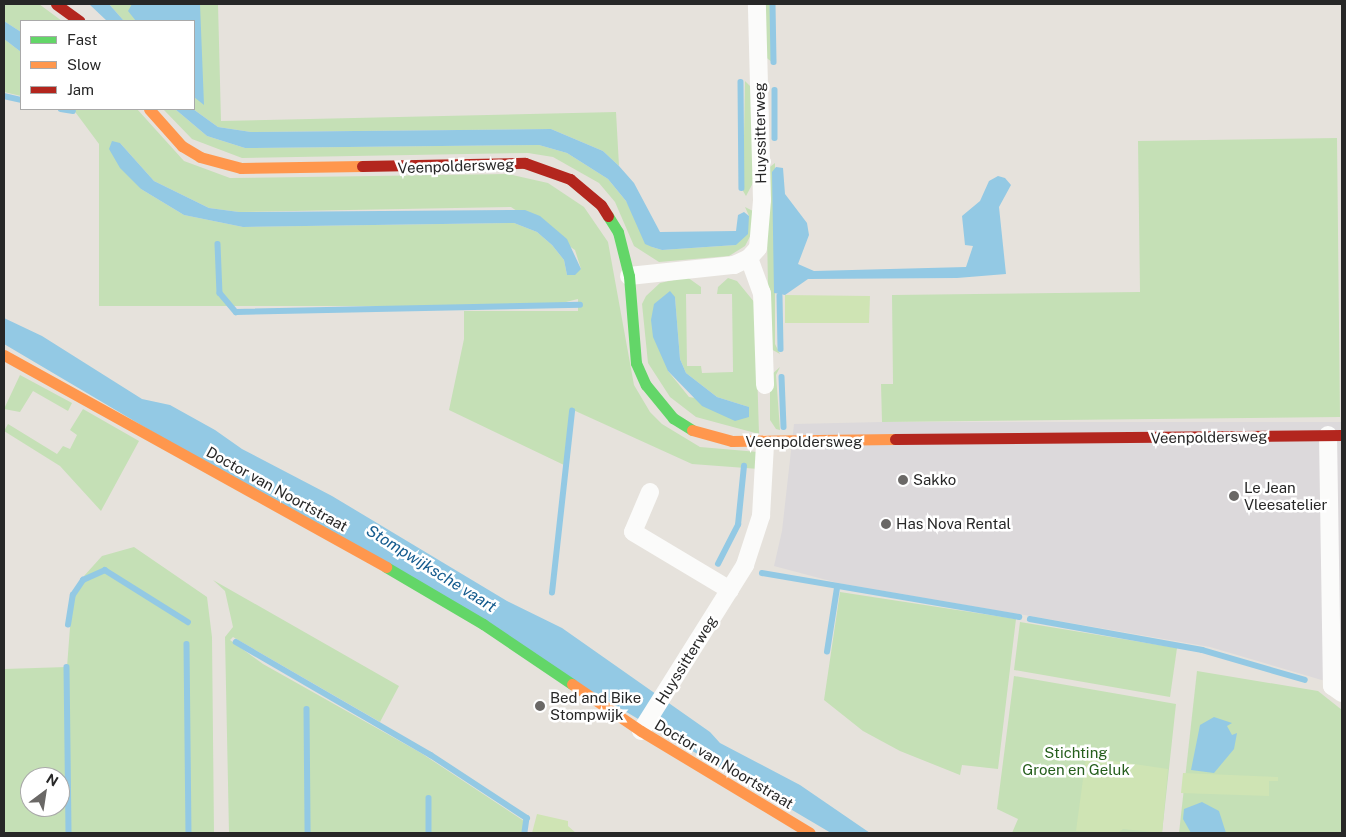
<!DOCTYPE html>
<html>
<head>
<meta charset="utf-8">
<style>
  body { margin:0 }
  #map { position:relative; width:1346px; height:837px; overflow:hidden; background:#e6e2dc; font-family:"Public Sans",sans-serif }
  div>[style] { position:absolute }
  [style*='--x'] { left:calc(var(--x)*1px); top:calc(var(--y)*1px); width:calc(var(--w)*1px); rotate:calc(var(--a)*1deg) }
  .industrial>* { inset:0; background:#dcd9db }
  .green>* { inset:0; background:#c5e0b6 }
  .pitch>* { inset:0; background:#cfe4b4 }
  .water>* { inset:0; background:#93c9e4 }
  .stream>* { height:5.5px; margin:-2.75px; padding:0 2.75px; transform-origin:2.75px; border-radius:2.75px; background:#93c9e4 }
  .street>* { height:18px; margin:-9px; padding:0 9px; transform-origin:9px; border-radius:9px; background:#fbfbfa }
  .fast>* { height:11px; margin:-5.5px; padding:0 5.5px; transform-origin:5.5px; border-radius:5.5px; background:#63d668 }
  .slow>* { height:11px; margin:-5.5px; padding:0 5.5px; transform-origin:5.5px; border-radius:5.5px; background:#ff974d }
  .jam>* { height:11px; margin:-5.5px; padding:0 5.5px; transform-origin:5.5px; border-radius:5.5px; background:#b3261e }
  .dots>* { width:14px; height:14px; translate:-50% -50%; box-sizing:border-box; border:2px solid #fff; border-radius:50% }
  span { translate:-50% -50%; white-space:nowrap; text-align:center; line-height:1.15; -webkit-text-stroke:5px #fff; paint-order:stroke }
  .street-label { font-size:15px; color:#272727 }
  .poi-label { font-size:15px; color:#272727 }
  .left { translate:0 -50%; text-align:left }
  .park-label { font-size:15px; color:#255e1c }
  .water-label { font-size:16px; color:#145b8e; font-style:italic }
  .frame { position:absolute; inset:0; border:5px solid #272727; pointer-events:none }
  .legend { position:absolute; left:20px; top:20px; width:175px; height:90px; box-sizing:border-box; background:#fff; border:1px solid #a9a9a9; margin:0; padding:6px 9px; list-style:none; font-size:15px; color:#272727 }
  .legend li { display:flex; align-items:center; gap:10px; height:25px }
  .legend b { width:25px; border:1px solid #a9a9a9 }
  .north { position:absolute; left:20px; top:767px; width:50px; height:50px; box-sizing:border-box; background:#fff; border:1px solid #a9a9a9; border-radius:50%; rotate:31deg; font-size:14px; font-weight:700; line-height:20px; text-align:center; color:#272727 }
  .north::after { content:''; display:block; margin:auto; width:18px; height:22px; background:#6a6866; clip-path:polygon(50% 0,100% 100%,50% 72%,0 100%) }
</style>
</head>
<body>
<div id="map">
  <div class="industrial">
    <div style="clip-path:polygon(882px 422px,1342px 422px,1342px 686px,1210px 647px,838px 583px,774px 566px,782px 531px,794px 424px)"></div>
  </div>
  <div class="green">
    <div style="clip-path:polygon(4px 4px,39px 4px,62px 21px,21px 21px,21px 32px,4px 21px)"></div>
    <div style="clip-path:polygon(109px 4px,218px 4px,221px 121px,616px 112px,619px 166px,603px 151px,551px 129px,251px 132px,218px 127px,193px 109px,194px 21px,124px 21px)"></div>
    <div style="clip-path:polygon(763px 4px,770px 4px,772px 62px,764px 56px)"></div>
    <div style="clip-path:polygon(4px 39px,21px 52px,21px 96px,4px 92px)"></div>
    <div style="clip-path:polygon(745px 81px,753px 89px,754px 181px,746px 196px,743px 191px)"></div>
    <div style="clip-path:polygon(evenodd,73px 109px,137px 109px,184px 161px,230px 178px,508px 174px,548px 183px,584px 207px,608px 242px,634px 385px,650px 412px,662px 424px,700px 447px,758px 452px,759px 469px,692px 464px,571px 409px,564px 465px,449px 410px,464px 339px,464px 311px,578px 311px,578px 299px,562px 303px,463px 306px,99px 306px,99px 144px,73px 109px,120px 143px,154px 181px,209px 208px,239px 212px,511px 207px,575px 250px,581px 269px,567px 275px,564px 260px,552px 245px,537px 232px,514px 223px,243px 227px,184px 215px,141px 189px,120px 143px)"></div>
    <div style="clip-path:polygon(163px 109px,175px 109px,207px 136px,245px 148px,539px 145px,567px 153px,608px 179px,626px 201px,652px 247px,662px 250px,736px 245px,749px 216px,745px 207px,753px 211px,754px 229px,745px 246px,729px 256px,659px 262px,634px 246px,615px 202px,599px 183px,553px 157px,528px 153px,242px 158px,192px 139px)"></div>
    <div style="clip-path:polygon(1337px 138px,1340px 417px,882px 422px,881px 384px,893px 384px,892px 295px,1140px 292px,1138px 141px)"></div>
    <div style="clip-path:polygon(775px 163px,775px 344px,780px 354px,769px 348px,766px 170px)"></div>
    <div style="clip-path:polygon(evenodd,687px 277px,701px 287px,701px 294px,686px 294px,687px 366px,701px 366px,702px 373px,733px 372px,732px 294px,717px 294px,718px 287px,728px 278px,737px 281px,755px 303px,759px 434px,696px 417px,670px 397px,648px 363px,642px 304px,646px 296px,660px 283px,687px 277px,675px 297px,680px 359px,686px 373px,717px 397px,749px 407px,689px 397px,668px 371px,675px 297px)"></div>
    <div style="clip-path:polygon(780px 367px,776px 375px,780px 430px,776px 429px,770px 420px,770px 376px)"></div>
    <div style="clip-path:polygon(20px 375px,72px 403px,68px 411px,33px 391px,20px 412px,4px 409px)"></div>
    <div style="clip-path:polygon(83px 409px,139px 441px,101px 511px,60px 466px,4px 431px,8px 424px,57px 454px,63px 446px,70px 449px,77px 435px,70px 430px)"></div>
    <div style="clip-path:polygon(evenodd,134px 547px,207px 597px,212px 637px,214px 833px,4px 833px,4px 669px,67px 667px,72px 601px,84px 576px,102px 556px,134px 547px,30px 777px,60px 777px,60px 807px,30px 807px,30px 777px)"></div>
    <div style="clip-path:polygon(213px 580px,399px 686px,380px 722px,233px 637px,230px 640px,263px 664px,421px 753px,524px 821px,522px 833px,229px 833px,225px 637px,233px 627px,225px 591px)"></div>
    <div style="clip-path:polygon(840px 592px,1016px 619px,998px 769px,962px 765px,960px 775px,900px 751px,863px 731px,824px 700px)"></div>
    <div style="clip-path:polygon(1020px 622px,1177px 648px,1170px 697px,1014px 670px)"></div>
    <div style="clip-path:polygon(1197px 671px,1318px 691px,1342px 710px,1342px 833px,1179px 833px)"></div>
    <div style="clip-path:polygon(1014px 676px,1176px 704px,1162px 833px,1012px 833px,1018px 819px,997px 809px)"></div>
  </div>
  <div class="pitch">
    <div style="clip-path:polygon(785px 295px,870px 296px,869px 323px,785px 323px)"></div>
    <div style="clip-path:polygon(1086px 757px,1168px 769px,1162px 833px,1123px 829px,1118px 833px,1076px 831px)"></div>
    <div style="clip-path:polygon(1183px 773px,1278px 777px,1278px 781px,1269px 781px,1269px 796px,1181px 793px)"></div>
    <div style="clip-path:polygon(537px 814px,568px 821px,568px 826px,576px 833px,532px 833px)"></div>
  </div>
  <div class="water">
    <div style="clip-path:polygon(89px 4px,109px 4px,124px 21px,107px 21px)"></div>
    <div style="clip-path:polygon(132px 4px,200px 4px,204px 105px,194px 97px,194px 21px,136px 21px,128px 11px)"></div>
    <div style="clip-path:polygon(4px 21px,21px 32px,21px 52px,4px 39px)"></div>
    <div style="clip-path:polygon(175px 109px,193px 109px,218px 127px,251px 132px,551px 129px,603px 151px,619px 166px,634px 183px,660px 232px,736px 231px,738px 215px,744px 212px,749px 216px,748px 234px,736px 245px,662px 250px,652px 247px,645px 244px,626px 201px,608px 179px,567px 153px,539px 145px,245px 148px,207px 136px)"></div>
    <div style="clip-path:polygon(112px 141px,120px 143px,154px 181px,209px 208px,239px 212px,525px 210px,540px 216px,567px 239px,581px 269px,575px 275px,567px 275px,564px 260px,552px 245px,537px 232px,514px 223px,243px 227px,184px 215px,141px 189px,120px 168px,109px 149px)"></div>
    <div style="clip-path:polygon(776px 167px,783px 168px,785px 194px,807px 223px,809px 235px,798px 264px,814px 271px,966px 267px,973px 246px,965px 245px,962px 216px,980px 201px,989px 181px,998px 176px,1005px 178px,1011px 185px,999px 207px,1006px 274px,957px 278px,808px 279px,785px 295px,774px 293px,772px 172px)"></div>
    <div style="clip-path:polygon(670px 291px,675px 297px,680px 359px,686px 373px,717px 397px,749px 407px,749px 417px,735px 421px,702px 406px,668px 371px,653px 337px,651px 320px,654px 304px)"></div>
    <div style="clip-path:polygon(4px 318px,42px 336px,142px 399px,170px 405px,215px 430px,242px 449px,332px 496px,507px 601px,562px 628px,710px 732px,720px 743px,800px 785px,870px 833px,831px 833px,4px 344px)"></div>
    <div style="clip-path:polygon(1214px 717px,1232px 723px,1227px 726px,1232px 735px,1237px 733px,1234px 749px,1214px 773px,1191px 770px,1200px 725px)"></div>
    <div style="clip-path:polygon(1202px 802px,1219px 811px,1226px 833px,1191px 833px,1183px 819px,1184px 809px)"></div>
  </div>
  <div class="stream">
    <div style="--x:773;--y:4;--w:58;--a:89"></div>
    <div style="--x:741;--y:82;--w:106;--a:89.5"></div>
    <div style="--x:775;--y:90;--w:48;--a:90"></div>
    <div style="--x:4;--y:96;--w:17;--a:13"></div>
    <div style="--x:61;--y:109;--w:12;--a:9"></div>
    <div style="--x:218;--y:244;--w:49;--a:87.7"></div>
    <div style="--x:220;--y:293;--w:25;--a:50"></div>
    <div style="--x:236;--y:312;--w:344;--a:-1.2"></div>
    <div style="--x:780;--y:296;--w:53;--a:88.9"></div>
    <div style="--x:782;--y:377;--w:50;--a:87.7"></div>
    <div style="--x:718;--y:564;--w:44;--a:-62.9"></div>
    <div style="--x:738;--y:525;--w:59;--a:-84.2"></div>
    <div style="--x:762;--y:573;--w:261;--a:9.7"></div>
    <div style="--x:552;--y:593;--w:183;--a:-83.7"></div>
    <div style="--x:1030;--y:619;--w:175;--a:10.2"></div>
    <div style="--x:1202;--y:650;--w:107;--a:16.2"></div>
    <div style="--x:68;--y:625;--w:30;--a:-81"></div>
    <div style="--x:73;--y:595;--w:18;--a:-56"></div>
    <div style="--x:83;--y:580;--w:24;--a:-24"></div>
    <div style="--x:105;--y:570;--w:98;--a:32.1"></div>
    <div style="--x:236;--y:642;--w:225;--a:30.1"></div>
    <div style="--x:431;--y:755;--w:115;--a:33.3"></div>
    <div style="--x:527;--y:818;--w:15;--a:98"></div>
    <div style="--x:187;--y:644;--w:189;--a:89.4"></div>
    <div style="--x:827;--y:652;--w:65;--a:-81.1"></div>
    <div style="--x:67;--y:667;--w:166;--a:89.3"></div>
    <div style="--x:307;--y:709;--w:124;--a:89.5"></div>
    <div style="--x:429;--y:798;--w:35;--a:90"></div>
  </div>
  <div class="street">
    <div style="--x:749;--y:258;--w:37;--a:70"></div>
    <div style="--x:762;--y:293;--w:92;--a:88.1"></div>
    <div style="--x:629;--y:276;--w:106;--a:-6"></div>
    <div style="--x:734;--y:265;--w:17;--a:-25"></div>
    <div style="--x:749;--y:258;--w:13;--a:-48"></div>
    <div style="--x:758;--y:248;--w:48;--a:-85.2"></div>
    <div style="--x:762;--y:200;--w:196;--a:-91.5"></div>
    <div style="--x:1328;--y:435;--w:251;--a:89.1"></div>
    <div style="--x:1332;--y:686;--w:12;--a:35"></div>
    <div style="--x:650;--y:492;--w:43;--a:113"></div>
    <div style="--x:633;--y:532;--w:113;--a:30.9"></div>
    <div style="--x:641;--y:731;--w:196;--a:-57.9"></div>
    <div style="--x:745;--y:565;--w:52;--a:-71.9"></div>
    <div style="--x:761;--y:516;--w:72;--a:-86.8"></div>
  </div>
  <div class="fast">
    <div style="--x:608;--y:216;--w:19;--a:58"></div>
    <div style="--x:618;--y:232;--w:45;--a:76"></div>
    <div style="--x:629;--y:276;--w:87;--a:85.4"></div>
    <div style="--x:636;--y:363;--w:24;--a:66"></div>
    <div style="--x:646;--y:385;--w:43;--a:50.7"></div>
    <div style="--x:673;--y:418;--w:22;--a:32"></div>
    <div style="--x:386;--y:567;--w:113;--a:30.4"></div>
    <div style="--x:483;--y:624;--w:107;--a:34"></div>
  </div>
  <div class="slow">
    <div style="--x:149;--y:109;--w:50;--a:48.3"></div>
    <div style="--x:182;--y:146;--w:21;--a:31"></div>
    <div style="--x:200;--y:157;--w:42;--a:15"></div>
    <div style="--x:241;--y:168;--w:121;--a:-0.9"></div>
    <div style="--x:4;--y:355;--w:437;--a:29"></div>
    <div style="--x:692;--y:430;--w:41;--a:15.4"></div>
    <div style="--x:732;--y:441;--w:163;--a:-0.7"></div>
    <div style="--x:572;--y:684;--w:83;--a:34.3"></div>
    <div style="--x:641;--y:731;--w:197;--a:31.1"></div>
  </div>
  <div class="jam">
    <div style="--x:56;--y:4;--w:29;--a:36"></div>
    <div style="--x:362;--y:166;--w:163;--a:-1.1"></div>
    <div style="--x:525;--y:163;--w:48;--a:19.6"></div>
    <div style="--x:570;--y:179;--w:40;--a:40"></div>
    <div style="--x:601;--y:205;--w:13;--a:58"></div>
    <div style="--x:895;--y:439;--w:447;--a:-0.5"></div>
  </div>
  <div class="dots">
    <div style="left:903px;top:480px;background:#6a6866"></div>
    <div style="left:1234px;top:496px;background:#6a6866"></div>
    <div style="left:886px;top:524px;background:#6a6866"></div>
    <div style="left:540px;top:706px;background:#6a6866"></div>
  </div>
  <div class="street-label">
    <span style="left:760px;top:133px;rotate:-91deg">Huyssitterweg</span>
    <span style="left:456px;top:166px;rotate:-2deg">Veenpoldersweg</span>
    <span style="left:1209px;top:437px;rotate:-1deg">Veenpoldersweg</span>
    <span style="left:804px;top:442px">Veenpoldersweg</span>
    <span style="left:277px;top:489px;rotate:29deg">Doctor van Noortstraat</span>
    <span style="left:686px;top:660px;rotate:-58deg">Huyssitterweg</span>
    <span style="left:724px;top:764px;rotate:31deg">Doctor van Noortstraat</span>
  </div>
  <div class="poi-label">
    <span class="left" style="left:913px;top:480px">Sakko</span>
    <span class="left" style="left:1244px;top:496px">Le Jean<br>Vleesatelier</span>
    <span class="left" style="left:896px;top:524px">Has Nova Rental</span>
    <span class="left" style="left:550px;top:706px">Bed and Bike<br>Stompwijk</span>
  </div>
  <div class="park-label">
    <span style="left:1076px;top:761px">Stichting<br>Groen en Geluk</span>
  </div>
  <div class="water-label">
    <span style="left:431px;top:569px;rotate:32deg">Stompwijksche vaart</span>
  </div>
  <div class="frame"></div>
  <ul class="legend">
  <li><b style="height:6px;background:#63d668"></b>Fast</li>
  <li><b style="height:6px;background:#ff974d"></b>Slow</li>
  <li><b style="height:6px;background:#b3261e"></b>Jam</li>
  </ul>
  <div class="north">N</div>
</div>
</body>
</html>
